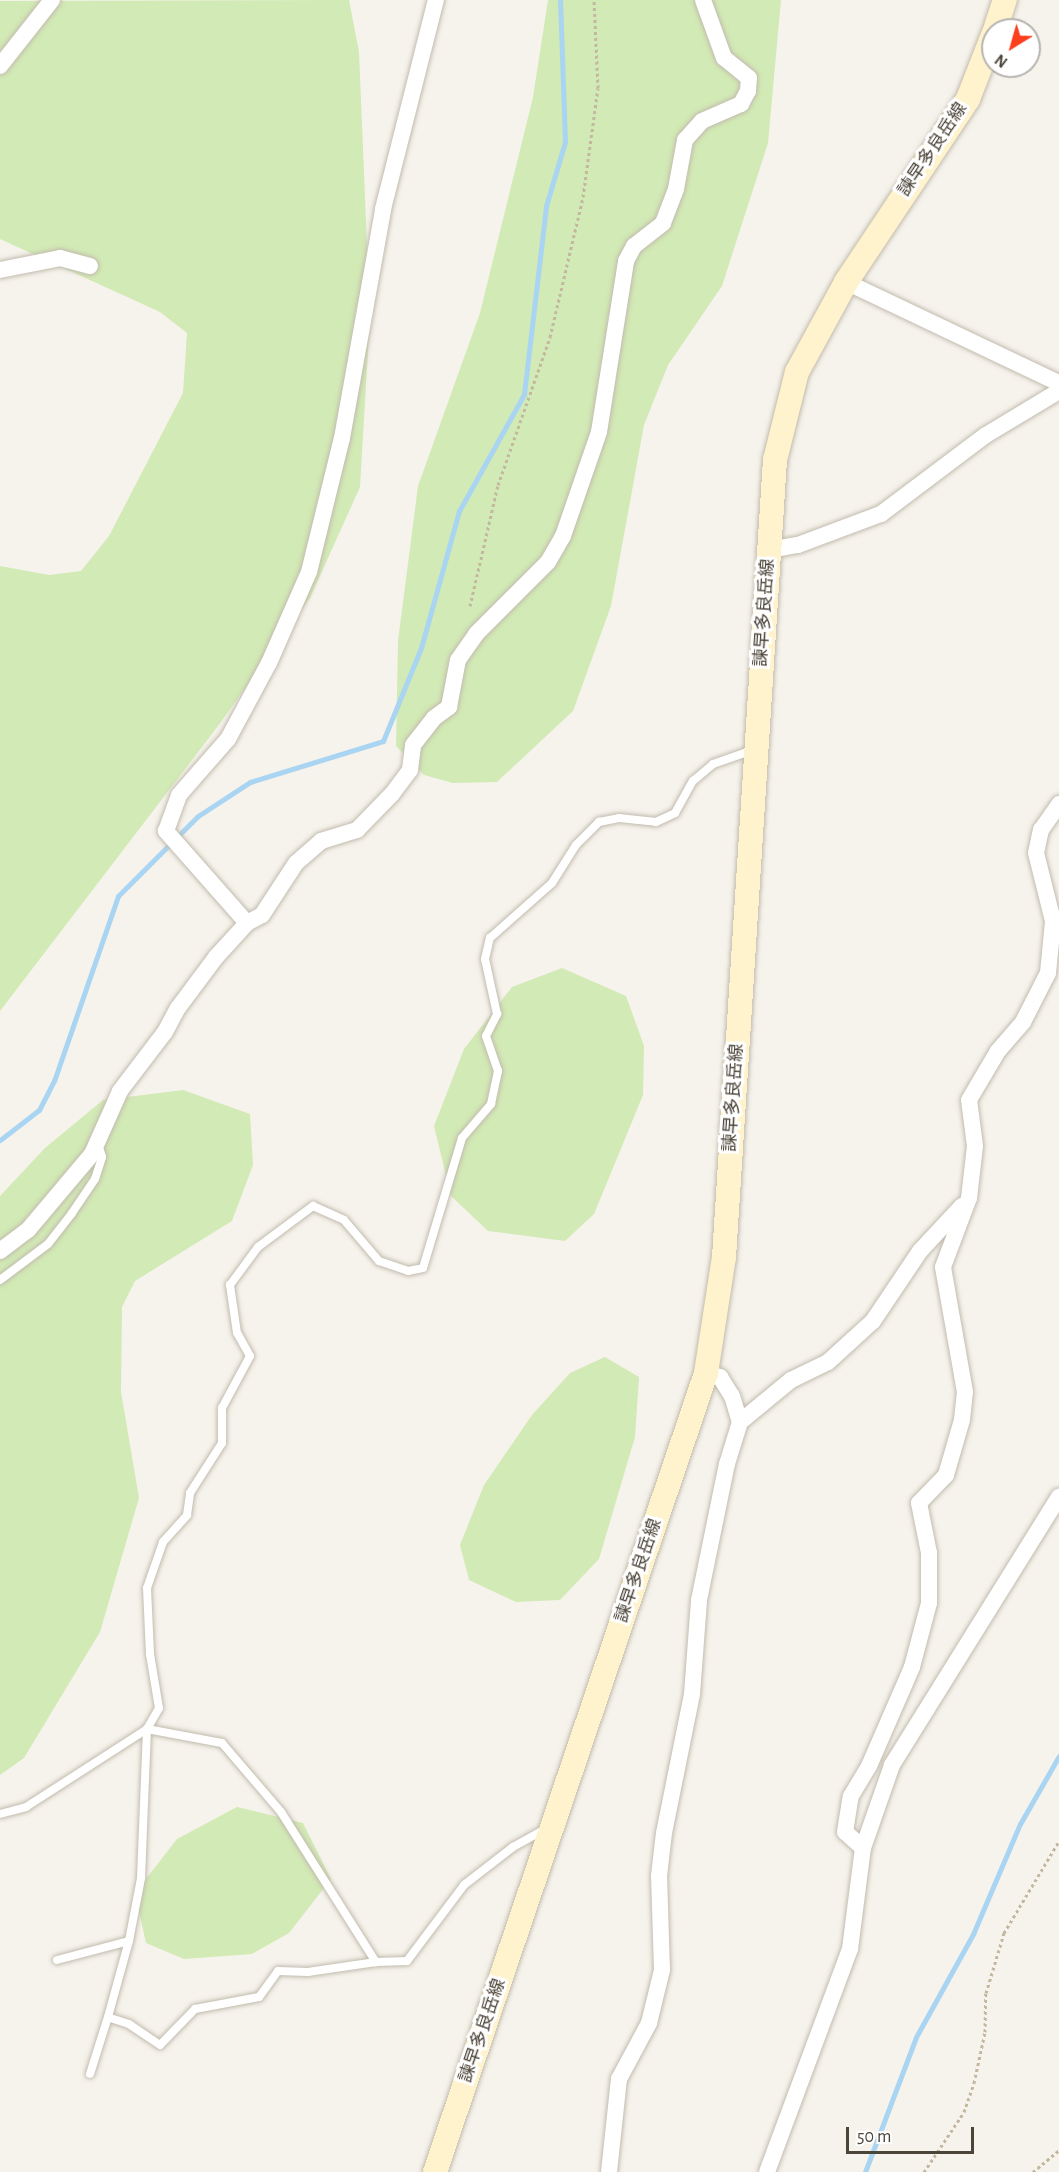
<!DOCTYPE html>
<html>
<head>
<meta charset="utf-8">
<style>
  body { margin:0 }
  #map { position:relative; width:1059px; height:2172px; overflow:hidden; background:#f6f3ec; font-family:"Alegreya Sans","Noto Sans JP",sans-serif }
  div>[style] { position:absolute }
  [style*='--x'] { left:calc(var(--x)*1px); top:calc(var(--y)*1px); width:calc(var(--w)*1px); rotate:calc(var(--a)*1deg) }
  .green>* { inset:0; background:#d2eab5 }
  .stream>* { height:5px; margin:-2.5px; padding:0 2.5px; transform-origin:2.5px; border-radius:2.5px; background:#a9d4f2 }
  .path>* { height:3px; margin-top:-1.5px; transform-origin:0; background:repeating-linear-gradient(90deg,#c4b79f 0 3px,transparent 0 6px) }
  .roads { filter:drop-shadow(0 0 2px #c2bbae) drop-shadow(0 0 2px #c2bbae) }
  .service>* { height:8px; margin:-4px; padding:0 4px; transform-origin:4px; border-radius:4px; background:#fff }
  .minor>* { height:16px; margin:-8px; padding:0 8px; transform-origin:8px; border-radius:8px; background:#fff }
  .secondary>* { height:24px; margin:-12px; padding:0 12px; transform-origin:12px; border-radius:12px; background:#fff3cd }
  span { translate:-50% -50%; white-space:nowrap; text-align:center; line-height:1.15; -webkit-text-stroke:6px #fff; paint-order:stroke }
  .street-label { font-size:18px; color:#4b4439 }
  .north { position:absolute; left:981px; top:18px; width:60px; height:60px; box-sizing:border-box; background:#fff; border:2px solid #b7b4b0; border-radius:50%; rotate:217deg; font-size:16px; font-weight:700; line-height:24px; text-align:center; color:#4b4439 }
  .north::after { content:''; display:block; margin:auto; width:21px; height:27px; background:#fc3f1d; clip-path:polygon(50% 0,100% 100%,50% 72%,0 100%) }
  .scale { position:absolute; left:846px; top:2127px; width:128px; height:27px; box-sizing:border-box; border:3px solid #4b4439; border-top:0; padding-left:8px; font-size:18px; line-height:21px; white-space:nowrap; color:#4b4439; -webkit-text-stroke:4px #fff; paint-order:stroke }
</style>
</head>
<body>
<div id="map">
  <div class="green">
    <div style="clip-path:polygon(349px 0,359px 52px,370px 317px,360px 487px,310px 598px,218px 726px,0 1011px,0 566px,49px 575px,81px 571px,109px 536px,183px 393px,187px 333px,160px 312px,0 239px,0 1px)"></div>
    <div style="clip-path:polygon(548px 0,781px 0,768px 143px,722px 286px,668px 365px,644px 425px,611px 606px,573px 711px,497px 782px,453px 783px,424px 775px,396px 746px,398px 641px,418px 486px,480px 313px,533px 97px)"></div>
    <div style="clip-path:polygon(562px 968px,626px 996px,644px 1046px,643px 1095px,594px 1214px,565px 1241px,488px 1231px,451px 1196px,434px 1126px,464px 1049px,512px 987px)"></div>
    <div style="clip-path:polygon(183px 1090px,250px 1114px,253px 1165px,232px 1221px,135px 1281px,122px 1307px,121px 1392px,139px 1498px,100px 1632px,24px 1758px,0 1775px,0 1196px,45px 1148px,103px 1100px)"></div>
    <div style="clip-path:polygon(605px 1357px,639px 1377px,635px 1437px,599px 1559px,560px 1600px,516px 1602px,469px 1580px,460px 1545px,484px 1485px,532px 1415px,570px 1373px)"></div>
    <div style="clip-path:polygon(237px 1807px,303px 1823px,331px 1879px,289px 1933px,252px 1954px,184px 1959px,146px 1943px,135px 1893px,177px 1839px)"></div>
  </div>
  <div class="stream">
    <div style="--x:0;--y:1140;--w:49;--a:-37.6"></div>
    <div style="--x:39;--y:1110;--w:33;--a:-63"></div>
    <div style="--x:54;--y:1081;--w:196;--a:-70.9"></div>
    <div style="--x:118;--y:896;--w:113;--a:-45"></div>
    <div style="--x:198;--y:816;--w:62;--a:-33.2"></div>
    <div style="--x:250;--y:782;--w:139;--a:-17.1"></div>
    <div style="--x:383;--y:741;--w:100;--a:-67.8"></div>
    <div style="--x:421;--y:648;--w:142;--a:-74.5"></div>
    <div style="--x:459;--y:511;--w:134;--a:-60.9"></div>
    <div style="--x:524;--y:394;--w:189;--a:-83.3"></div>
    <div style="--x:546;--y:206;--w:67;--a:-73.5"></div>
    <div style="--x:565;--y:142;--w:142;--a:-92"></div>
    <div style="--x:865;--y:2172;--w:144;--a:-69.3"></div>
    <div style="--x:916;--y:2037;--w:118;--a:-61"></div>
    <div style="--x:973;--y:1934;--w:120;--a:-66.9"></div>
    <div style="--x:1020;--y:1824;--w:78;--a:-60.2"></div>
  </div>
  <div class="path">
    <div style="--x:470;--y:606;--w:124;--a:-77"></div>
    <div style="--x:498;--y:485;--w:157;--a:-70.6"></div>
    <div style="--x:550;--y:337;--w:144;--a:-76.7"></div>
    <div style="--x:583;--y:197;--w:110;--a:-82.2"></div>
    <div style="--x:598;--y:88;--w:88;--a:-92.6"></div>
    <div style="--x:924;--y:2172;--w:72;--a:-56.3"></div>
    <div style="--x:964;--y:2112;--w:31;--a:-71"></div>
    <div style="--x:974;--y:2083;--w:52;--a:-77.8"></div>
    <div style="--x:985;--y:2032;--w:39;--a:-89"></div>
    <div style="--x:986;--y:1993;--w:63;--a:-73.3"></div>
    <div style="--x:1004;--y:1933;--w:107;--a:-59.1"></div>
    <div style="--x:1033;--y:2172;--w:34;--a:-40"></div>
  </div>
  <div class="roads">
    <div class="service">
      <div style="--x:0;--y:1280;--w:60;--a:-36.9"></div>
      <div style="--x:48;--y:1244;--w:39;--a:-52"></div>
      <div style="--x:72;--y:1213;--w:41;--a:-55.9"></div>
      <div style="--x:95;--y:1179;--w:23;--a:-72"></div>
      <div style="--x:102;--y:1157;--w:14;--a:-107"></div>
      <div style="--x:0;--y:1814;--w:27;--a:-15"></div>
      <div style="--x:26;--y:1807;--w:144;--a:-32.8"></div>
      <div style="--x:147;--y:1729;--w:76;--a:10.6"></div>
      <div style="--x:222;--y:1743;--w:91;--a:49.5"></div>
      <div style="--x:281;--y:1812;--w:178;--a:57.7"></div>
      <div style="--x:376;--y:1962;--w:31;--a:-2"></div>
      <div style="--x:407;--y:1961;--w:95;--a:-53.1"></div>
      <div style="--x:464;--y:1885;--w:62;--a:-37.8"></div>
      <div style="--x:513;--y:1847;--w:37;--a:-29"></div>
      <div style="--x:57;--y:1960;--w:74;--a:-14.8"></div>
      <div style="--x:376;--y:1962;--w:69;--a:171.6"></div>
      <div style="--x:308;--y:1972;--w:30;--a:-178"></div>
      <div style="--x:278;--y:1971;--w:32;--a:126"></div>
      <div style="--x:259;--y:1997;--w:65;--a:169.4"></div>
      <div style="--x:195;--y:2009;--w:50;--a:134.2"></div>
      <div style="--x:160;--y:2045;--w:37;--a:-146"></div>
      <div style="--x:129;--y:2024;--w:22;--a:-162"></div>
      <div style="--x:108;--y:2017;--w:79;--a:-74.6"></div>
      <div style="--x:129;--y:1941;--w:64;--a:-79.2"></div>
      <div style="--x:141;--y:1878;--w:149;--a:-87.7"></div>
      <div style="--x:147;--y:1729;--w:24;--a:-60"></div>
      <div style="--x:159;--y:1708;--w:55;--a:-99.5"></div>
      <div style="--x:150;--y:1654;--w:66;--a:-92.6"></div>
      <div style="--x:147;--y:1588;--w:49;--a:-70.8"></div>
      <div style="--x:163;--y:1542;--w:36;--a:-48"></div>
      <div style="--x:187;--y:1515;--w:22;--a:-82"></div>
      <div style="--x:190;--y:1493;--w:59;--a:-57.4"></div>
      <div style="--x:222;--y:1443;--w:35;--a:-90"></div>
      <div style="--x:222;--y:1408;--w:59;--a:-61.7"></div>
      <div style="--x:250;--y:1356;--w:26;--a:-119"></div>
      <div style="--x:237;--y:1333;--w:49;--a:-98.3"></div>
      <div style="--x:230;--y:1285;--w:47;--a:-53.6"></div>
      <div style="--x:258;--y:1247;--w:69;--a:-36.7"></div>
      <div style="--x:313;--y:1206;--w:34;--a:24"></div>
      <div style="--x:344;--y:1220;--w:54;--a:49.5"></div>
      <div style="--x:379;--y:1261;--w:31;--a:19"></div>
      <div style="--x:408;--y:1271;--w:15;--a:-11"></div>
      <div style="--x:423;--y:1268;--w:136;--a:-73.3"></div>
      <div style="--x:462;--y:1138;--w:45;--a:-49.5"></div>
      <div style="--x:491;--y:1104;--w:34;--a:-78"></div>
      <div style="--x:498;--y:1071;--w:37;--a:-109"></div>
      <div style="--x:486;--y:1036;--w:25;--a:-63"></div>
      <div style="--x:497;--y:1014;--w:56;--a:-102.3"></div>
      <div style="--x:485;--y:959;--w:22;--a:-77"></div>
      <div style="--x:490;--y:938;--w:83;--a:-41.6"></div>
      <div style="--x:552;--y:883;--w:45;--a:-57.7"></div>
      <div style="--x:576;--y:845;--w:33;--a:-45"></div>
      <div style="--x:599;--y:822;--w:20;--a:-11"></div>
      <div style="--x:619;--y:818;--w:37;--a:6"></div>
      <div style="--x:656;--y:822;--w:21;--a:-25"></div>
      <div style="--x:675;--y:813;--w:37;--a:-61"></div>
      <div style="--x:693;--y:781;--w:26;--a:-40"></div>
      <div style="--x:713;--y:764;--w:42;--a:-19.3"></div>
      <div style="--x:90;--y:2074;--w:60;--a:-72.5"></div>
    </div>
    <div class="minor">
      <div style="--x:0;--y:66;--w:84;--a:-51.8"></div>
      <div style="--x:0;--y:270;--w:61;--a:-11.3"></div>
      <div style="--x:60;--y:258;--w:31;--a:15"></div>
      <div style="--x:846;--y:282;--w:236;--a:25.4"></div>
      <div style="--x:769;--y:550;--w:29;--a:-10"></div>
      <div style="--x:798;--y:545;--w:89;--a:-20.5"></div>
      <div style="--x:881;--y:514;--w:131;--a:-37"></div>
      <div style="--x:986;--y:435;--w:85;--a:-31.1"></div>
      <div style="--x:247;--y:923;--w:123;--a:-131.4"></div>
      <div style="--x:166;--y:831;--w:38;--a:-70"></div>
      <div style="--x:179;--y:795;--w:74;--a:-48.8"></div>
      <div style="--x:228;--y:739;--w:86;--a:-61.7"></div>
      <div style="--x:269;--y:663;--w:99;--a:-66.3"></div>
      <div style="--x:309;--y:572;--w:138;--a:-76.2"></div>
      <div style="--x:342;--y:438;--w:233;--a:-79.8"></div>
      <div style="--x:383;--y:209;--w:216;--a:-75.8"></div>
      <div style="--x:0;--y:1251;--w:35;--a:-37"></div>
      <div style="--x:28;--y:1230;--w:99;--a:-49.9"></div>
      <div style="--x:92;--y:1154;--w:69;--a:-66"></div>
      <div style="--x:120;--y:1091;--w:74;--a:-52.7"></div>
      <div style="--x:165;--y:1032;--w:27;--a:-62"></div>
      <div style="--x:178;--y:1008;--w:64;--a:-53.3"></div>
      <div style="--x:216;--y:957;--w:46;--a:-47.6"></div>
      <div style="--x:247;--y:923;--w:17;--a:-28"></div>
      <div style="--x:262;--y:915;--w:62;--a:-56.8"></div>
      <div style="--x:296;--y:863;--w:33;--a:-41"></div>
      <div style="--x:321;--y:841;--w:38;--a:-17"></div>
      <div style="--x:357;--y:830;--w:50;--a:-45.8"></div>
      <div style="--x:392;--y:794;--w:30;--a:-53"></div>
      <div style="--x:410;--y:770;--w:25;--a:-83"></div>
      <div style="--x:413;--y:745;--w:34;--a:-52"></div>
      <div style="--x:434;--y:718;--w:19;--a:-36"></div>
      <div style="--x:449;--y:707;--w:48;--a:-79.2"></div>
      <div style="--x:458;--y:660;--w:32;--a:-55"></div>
      <div style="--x:476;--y:634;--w:102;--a:-45"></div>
      <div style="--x:548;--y:562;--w:30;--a:-60"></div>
      <div style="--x:563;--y:536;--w:110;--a:-70.9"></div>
      <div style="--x:599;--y:432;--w:173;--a:-81"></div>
      <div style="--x:626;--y:261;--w:17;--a:-62"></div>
      <div style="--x:634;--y:246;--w:37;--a:-38"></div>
      <div style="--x:663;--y:223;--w:36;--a:-69"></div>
      <div style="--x:676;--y:189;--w:50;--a:-79.6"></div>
      <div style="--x:685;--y:140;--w:25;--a:-48"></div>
      <div style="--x:702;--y:121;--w:43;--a:-23.6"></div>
      <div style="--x:741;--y:104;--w:15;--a:-62"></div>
      <div style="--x:748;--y:91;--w:13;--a:-86"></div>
      <div style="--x:749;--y:78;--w:32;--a:-141"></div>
      <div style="--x:724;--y:58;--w:62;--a:-109.9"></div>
      <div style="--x:706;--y:1373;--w:15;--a:16"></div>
      <div style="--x:720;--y:1377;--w:22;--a:58"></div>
      <div style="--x:732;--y:1396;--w:27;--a:73"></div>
      <div style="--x:740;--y:1422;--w:66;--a:-39.5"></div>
      <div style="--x:791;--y:1380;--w:41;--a:-25.9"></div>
      <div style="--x:828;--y:1362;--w:61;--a:-42.3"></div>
      <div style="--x:873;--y:1321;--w:84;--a:-56.1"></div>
      <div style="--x:920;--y:1251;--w:62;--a:-47"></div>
      <div style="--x:863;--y:1848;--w:24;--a:-138"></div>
      <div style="--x:845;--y:1832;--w:36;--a:-81"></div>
      <div style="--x:851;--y:1796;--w:35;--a:-59"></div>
      <div style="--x:869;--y:1766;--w:108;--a:-66.5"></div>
      <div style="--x:912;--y:1667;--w:66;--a:-75.1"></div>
      <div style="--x:929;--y:1603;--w:50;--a:-90"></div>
      <div style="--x:929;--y:1553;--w:51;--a:-101.3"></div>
      <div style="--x:919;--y:1503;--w:39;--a:-46"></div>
      <div style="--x:946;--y:1475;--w:57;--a:-73.8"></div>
      <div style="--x:962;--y:1420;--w:28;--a:-84"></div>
      <div style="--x:965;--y:1392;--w:127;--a:-100"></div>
      <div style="--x:943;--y:1267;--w:74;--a:-69.4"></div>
      <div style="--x:969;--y:1198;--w:52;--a:-83.4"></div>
      <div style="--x:975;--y:1146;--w:46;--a:-97.4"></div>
      <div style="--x:969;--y:1100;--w:57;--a:-59.4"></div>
      <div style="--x:998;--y:1051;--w:38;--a:-49"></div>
      <div style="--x:1023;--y:1022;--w:55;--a:-63"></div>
      <div style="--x:1048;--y:973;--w:52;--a:-84.5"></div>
      <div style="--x:1053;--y:921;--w:70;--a:-104"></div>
      <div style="--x:1036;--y:853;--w:24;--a:-78"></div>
      <div style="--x:1041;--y:830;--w:32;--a:-55"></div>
      <div style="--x:609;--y:2172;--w:94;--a:-83.9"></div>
      <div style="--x:619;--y:2079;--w:64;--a:-61.8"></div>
      <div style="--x:649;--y:2023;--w:55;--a:-76.2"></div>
      <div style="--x:662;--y:1970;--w:94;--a:-91.8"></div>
      <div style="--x:659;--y:1876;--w:43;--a:-83.4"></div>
      <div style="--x:664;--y:1833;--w:142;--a:-78.6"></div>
      <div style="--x:692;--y:1694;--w:94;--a:-85.7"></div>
      <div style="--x:699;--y:1600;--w:139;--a:-78.4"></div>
      <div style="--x:727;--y:1464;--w:44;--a:-72.8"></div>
      <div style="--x:767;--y:2172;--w:238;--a:-69.6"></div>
      <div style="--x:850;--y:1949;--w:102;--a:-82.7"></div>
      <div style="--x:863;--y:1848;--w:88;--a:-70.7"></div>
      <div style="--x:892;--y:1765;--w:316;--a:-58.1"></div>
    </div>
    <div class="secondary">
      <div style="--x:995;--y:30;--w:32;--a:-72"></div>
      <div style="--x:435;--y:2172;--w:844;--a:-71.26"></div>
      <div style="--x:706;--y:1373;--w:117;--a:-81.2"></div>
      <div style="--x:724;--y:1257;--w:799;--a:-86.34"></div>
      <div style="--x:775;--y:460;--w:91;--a:-76"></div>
      <div style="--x:797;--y:372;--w:102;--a:-61.4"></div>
      <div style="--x:846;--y:282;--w:220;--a:-56.3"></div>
      <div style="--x:968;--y:99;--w:69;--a:-68.7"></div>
    </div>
  </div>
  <div class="street-label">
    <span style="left:933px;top:150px;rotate:-56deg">諫早多良岳線</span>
    <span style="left:765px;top:613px;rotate:-86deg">諫早多良岳線</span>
    <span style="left:734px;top:1098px;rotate:-86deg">諫早多良岳線</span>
    <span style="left:639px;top:1571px;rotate:-71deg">諫早多良岳線</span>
    <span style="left:483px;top:2031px;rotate:-71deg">諫早多良岳線</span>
  </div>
  <div class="north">N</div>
  <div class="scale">50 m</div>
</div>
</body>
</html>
